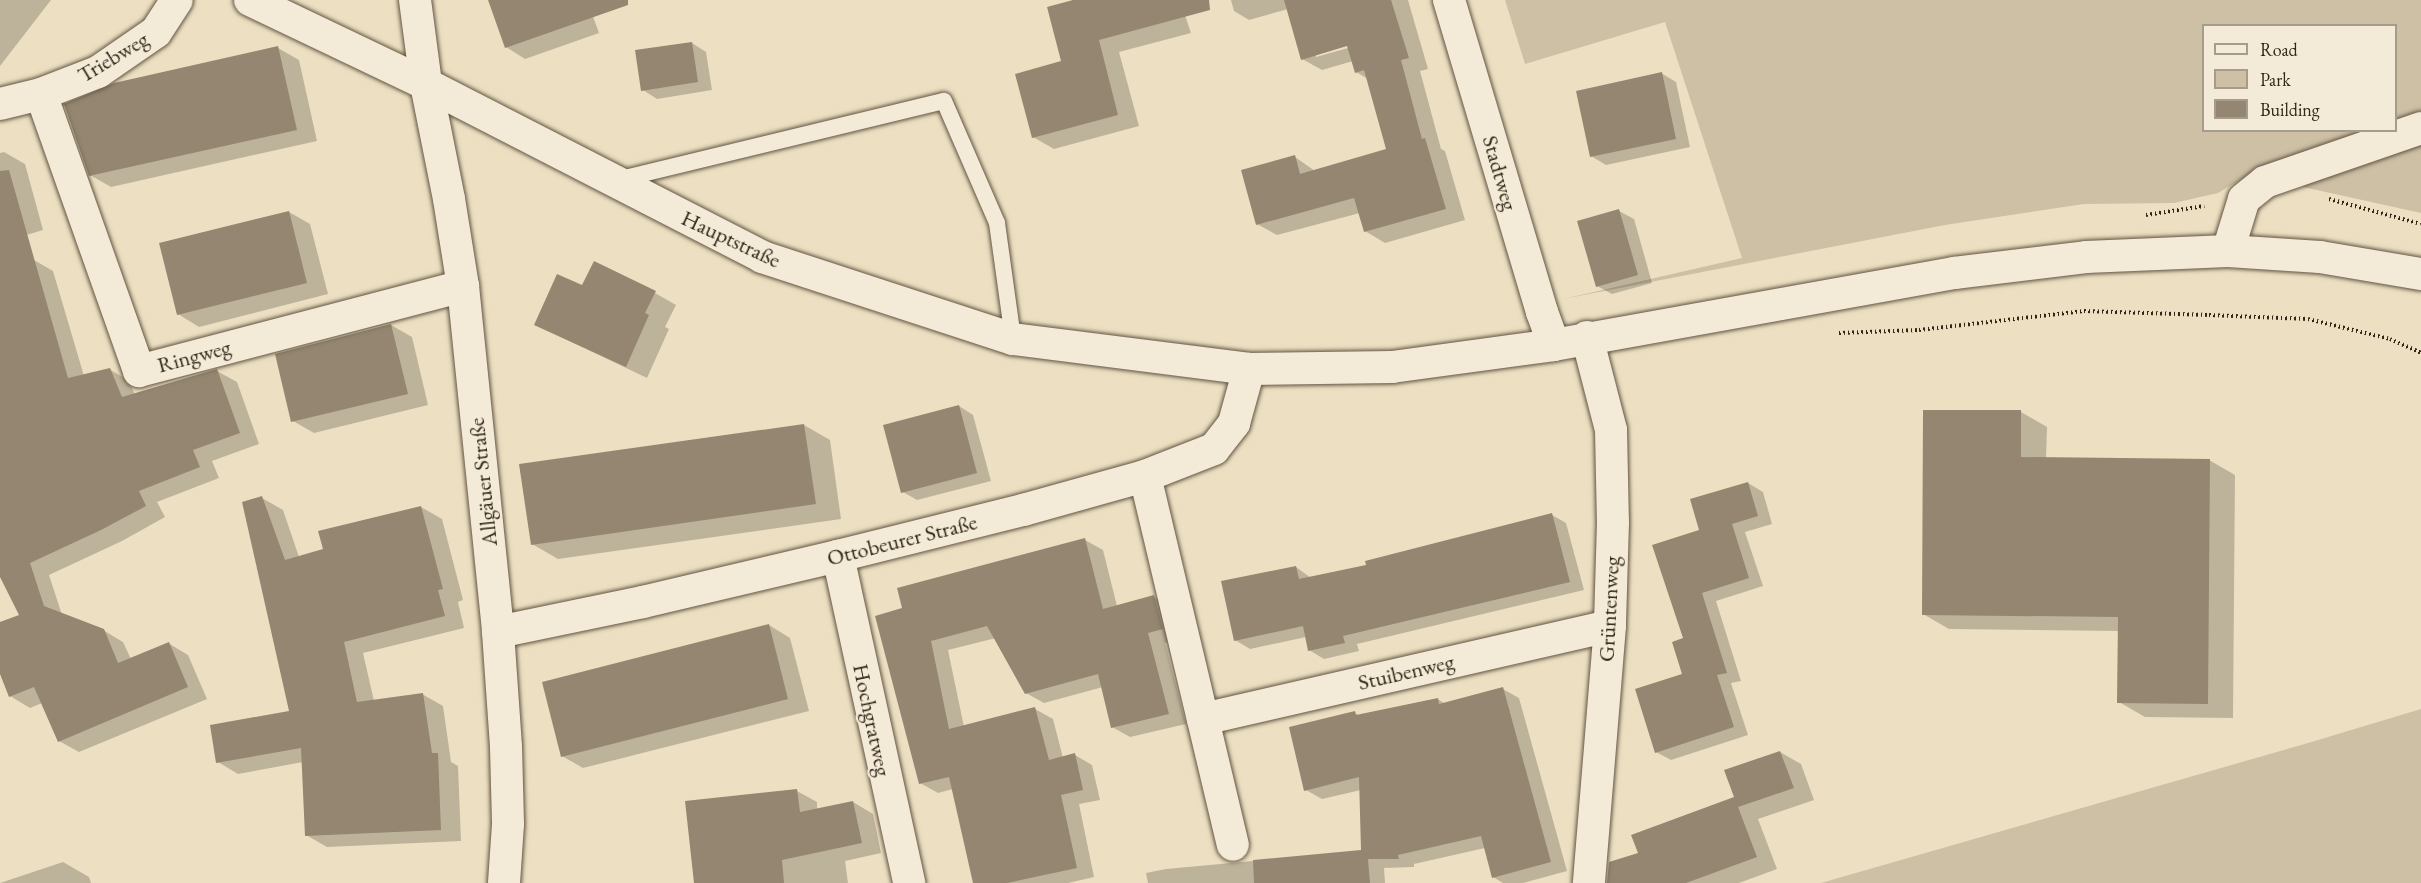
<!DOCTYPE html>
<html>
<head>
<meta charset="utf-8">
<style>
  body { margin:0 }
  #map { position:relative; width:2421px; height:883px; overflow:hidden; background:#ede0c2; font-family:"EB Garamond",serif }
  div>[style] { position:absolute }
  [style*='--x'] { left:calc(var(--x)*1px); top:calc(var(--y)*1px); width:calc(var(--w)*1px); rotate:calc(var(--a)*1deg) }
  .green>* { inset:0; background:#cdc0a5 }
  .shadow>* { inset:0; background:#0003 }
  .building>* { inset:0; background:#948670 }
  .path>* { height:4px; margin-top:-2px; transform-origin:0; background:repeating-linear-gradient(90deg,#332518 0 1.5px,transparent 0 4.5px) }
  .roads { filter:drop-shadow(0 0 2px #625442) drop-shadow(0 0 2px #625442) }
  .lane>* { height:16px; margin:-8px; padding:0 8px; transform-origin:8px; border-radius:8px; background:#f3ebd7 }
  .street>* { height:32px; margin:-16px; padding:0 16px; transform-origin:16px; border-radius:16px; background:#f3ebd7 }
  span { translate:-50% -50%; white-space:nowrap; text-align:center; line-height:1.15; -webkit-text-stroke:4.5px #f3ebd7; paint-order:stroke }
  .street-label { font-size:22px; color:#332518 }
  .legend { position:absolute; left:2202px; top:24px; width:195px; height:108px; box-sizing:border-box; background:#f3ebd7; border:2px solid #a69c8b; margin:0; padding:8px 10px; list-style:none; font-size:18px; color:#332518 }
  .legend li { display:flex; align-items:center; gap:12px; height:30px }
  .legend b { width:30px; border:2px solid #a69c8b }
</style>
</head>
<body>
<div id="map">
  <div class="green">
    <div style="clip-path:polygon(1505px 0,2421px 0,2421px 116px,2396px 124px,2396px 26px,2204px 26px,2204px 130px,2373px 131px,2258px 169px,2218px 193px,2174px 203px,2084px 204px,1945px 225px,1563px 299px,1742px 258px,1665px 22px,1525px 64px)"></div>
    <div style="clip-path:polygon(2421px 140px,2421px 213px,2303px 187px,2302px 180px)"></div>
    <div style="clip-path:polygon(2421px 709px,2421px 883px,1821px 883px,2308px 743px)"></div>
  </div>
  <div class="shadow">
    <div style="clip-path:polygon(0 0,51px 0,0 66px)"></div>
    <div style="clip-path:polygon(489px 0,587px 0,599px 33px,525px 59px,506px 47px)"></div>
    <div style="clip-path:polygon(1079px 0,1180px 0,1191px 33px,1119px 52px,1139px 126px,1054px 149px,1033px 137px,1063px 62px)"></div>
    <div style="clip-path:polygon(evenodd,1231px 0,1408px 0,1428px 69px,1420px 71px,1441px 149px,1445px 151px,1465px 220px,1385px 243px,1365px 231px,1360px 213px,1277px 235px,1257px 224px,1295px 157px,1315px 171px,1387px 150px,1368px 79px,1356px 72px,1353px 61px,1322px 70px,1302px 59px,1288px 9px,1249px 20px,1234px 11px,1231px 0,1354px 43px,1355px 46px,1316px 57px,1316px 54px,1354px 43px)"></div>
    <div style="clip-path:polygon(692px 43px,706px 52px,712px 90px,657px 99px,643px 90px)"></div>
    <div style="clip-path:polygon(278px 48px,299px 60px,317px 141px,111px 187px,90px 175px)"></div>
    <div style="clip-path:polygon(1661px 73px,1676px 82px,1690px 147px,1606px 165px,1591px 156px)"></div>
    <div style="clip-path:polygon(4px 152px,25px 164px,43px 230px,0 243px,0 153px)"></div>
    <div style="clip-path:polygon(1619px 211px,1634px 219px,1652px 283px,1612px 294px,1597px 286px)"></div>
    <div style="clip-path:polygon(289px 212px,310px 224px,328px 294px,199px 327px,178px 314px)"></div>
    <div style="clip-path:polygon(34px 260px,53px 271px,84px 376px,109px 369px,129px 381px,135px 395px,217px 371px,237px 382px,259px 444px,212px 461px,219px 478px,157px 502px,165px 517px,122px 541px,49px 575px,62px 615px,103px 630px,123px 642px,131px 659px,168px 643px,188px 655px,207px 699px,79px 752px,59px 741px,42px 703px,30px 708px,10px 696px,0 669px,0 624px,21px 616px,0 571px,0 274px)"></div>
    <div style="clip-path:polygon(583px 287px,655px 293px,676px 305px,665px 327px,669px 329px,647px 378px,536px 325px)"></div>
    <div style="clip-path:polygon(391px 325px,412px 337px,428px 405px,314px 433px,293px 421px)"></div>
    <div style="clip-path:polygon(959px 406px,973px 415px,991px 481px,917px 500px,903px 492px)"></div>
    <div style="clip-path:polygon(2021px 412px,2047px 427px,2046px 459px,2209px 460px,2235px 475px,2233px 718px,2145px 717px,2119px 702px,2119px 631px,1949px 629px,1923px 614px)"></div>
    <div style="clip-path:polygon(804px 425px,830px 440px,841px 519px,558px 559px,532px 544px)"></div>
    <div style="clip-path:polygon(1748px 483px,1763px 492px,1772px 524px,1745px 532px,1763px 586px,1716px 601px,1741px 681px,1731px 683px,1748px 735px,1671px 760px,1656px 752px,1684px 675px,1685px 639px,1701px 531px)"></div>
    <div style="clip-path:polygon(262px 498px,283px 510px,299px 557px,325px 550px,421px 507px,442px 519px,463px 600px,458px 602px,464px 628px,363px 653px,374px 701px,422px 694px,443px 706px,451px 762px,458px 766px,461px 841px,327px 847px,306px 835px,303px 762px,238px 774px,218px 762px,291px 712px)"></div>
    <div style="clip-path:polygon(1552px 515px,1566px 523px,1584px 590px,1357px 644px,1359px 651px,1324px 659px,1309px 650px,1306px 637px,1250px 649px,1235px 640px,1296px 567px,1311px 578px,1368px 566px)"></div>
    <div style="clip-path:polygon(1085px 540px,1103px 550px,1117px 606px,1154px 597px,1171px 607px,1180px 639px,1165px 643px,1186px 724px,1130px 737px,1112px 727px,1103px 687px,1044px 703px,1026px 693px,996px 638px,948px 650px,964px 727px,1035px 709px,1053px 719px,1063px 758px,1075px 755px,1092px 765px,1100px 800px,1079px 804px,1094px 877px,1068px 883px,974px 883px,953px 789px,938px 793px,920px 783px,904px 610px)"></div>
    <div style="clip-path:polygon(769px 625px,790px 638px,809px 711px,583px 768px,562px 756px)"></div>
    <div style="clip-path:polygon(1503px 689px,1519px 698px,1567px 871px,1523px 883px,1503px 883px,1493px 877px,1485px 848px,1414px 864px,1414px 867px,1384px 868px,1385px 883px,1148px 883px,1146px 873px,1166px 869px,1363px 851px,1361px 790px,1322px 799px,1306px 790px,1355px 713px,1360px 716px,1438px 699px,1445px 704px)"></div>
    <div style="clip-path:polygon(1780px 752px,1801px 764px,1814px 800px,1758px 819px,1777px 869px,1739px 883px,1621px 883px,1640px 854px,1736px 798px)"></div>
    <div style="clip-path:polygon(797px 791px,817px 802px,817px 810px,853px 802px,873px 814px,881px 853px,845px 861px,848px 883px,688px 883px,695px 883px)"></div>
    <div style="clip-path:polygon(63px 862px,89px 877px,91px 883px,0 883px)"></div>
  </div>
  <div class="building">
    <div style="clip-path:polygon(488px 0,628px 0,628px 5px,505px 48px)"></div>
    <div style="clip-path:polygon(1073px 0,1209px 0,1210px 10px,1099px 40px,1118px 115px,1032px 138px,1015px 74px,1061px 61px,1047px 7px)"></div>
    <div style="clip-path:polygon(1284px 0,1391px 0,1409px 58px,1401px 60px,1422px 139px,1425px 138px,1446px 209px,1364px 232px,1354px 198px,1256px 225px,1241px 170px,1295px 155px,1300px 174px,1386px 149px,1364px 70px,1355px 73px,1347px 46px,1301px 60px)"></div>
    <div style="clip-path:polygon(692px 42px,698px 82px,641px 91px,635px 50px)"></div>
    <div style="clip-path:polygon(278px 46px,297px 130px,89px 176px,64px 104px,114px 83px)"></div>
    <div style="clip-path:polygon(1662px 72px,1676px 139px,1590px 157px,1576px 91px)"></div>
    <div style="clip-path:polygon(9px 170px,68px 378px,110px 368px,122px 397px,217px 369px,240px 433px,193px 450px,200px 467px,139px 491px,146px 506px,101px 530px,30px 563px,44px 606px,104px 629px,118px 663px,169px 642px,188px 687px,58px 742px,34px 687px,9px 697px,0 674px,0 622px,19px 615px,0 577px,0 171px)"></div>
    <div style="clip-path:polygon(1619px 209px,1638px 275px,1596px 287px,1577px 221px)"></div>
    <div style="clip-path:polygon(289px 211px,307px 283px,177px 315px,159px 243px)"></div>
    <div style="clip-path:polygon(594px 261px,656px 291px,645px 313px,649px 315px,626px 367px,534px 325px,557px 274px,582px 285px)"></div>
    <div style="clip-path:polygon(391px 324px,408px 394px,291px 422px,275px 354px)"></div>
    <div style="clip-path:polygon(959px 405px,977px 473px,901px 493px,883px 425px)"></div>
    <div style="clip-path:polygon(1923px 410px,2021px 410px,2021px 457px,2210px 459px,2208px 704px,2117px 703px,2118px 617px,1922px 615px)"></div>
    <div style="clip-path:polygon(804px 424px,816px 504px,531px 545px,519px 464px)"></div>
    <div style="clip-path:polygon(1748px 482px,1758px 516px,1732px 524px,1749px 578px,1702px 593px,1727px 673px,1717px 675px,1734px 727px,1655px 753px,1635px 689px,1682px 674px,1672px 642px,1683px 638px,1652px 545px,1699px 530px,1690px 499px)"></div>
    <div style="clip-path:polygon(262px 496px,285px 560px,323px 549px,318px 531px,421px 506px,443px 589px,438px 590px,445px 616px,344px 642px,357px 702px,423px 693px,432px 753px,438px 753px,441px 830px,305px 836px,301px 748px,216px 763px,210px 725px,289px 711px,242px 502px)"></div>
    <div style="clip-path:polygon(1552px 513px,1570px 582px,1343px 636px,1345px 643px,1308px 651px,1303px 626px,1234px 641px,1221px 581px,1296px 566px,1299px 579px,1366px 565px,1365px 561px)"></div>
    <div style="clip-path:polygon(1085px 538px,1103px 609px,1154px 595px,1163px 629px,1148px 633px,1169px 714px,1111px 728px,1098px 674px,1025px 694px,987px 626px,931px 641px,949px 729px,1035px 707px,1049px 760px,1075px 753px,1083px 790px,1061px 795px,1077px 868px,1007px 883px,973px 883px,949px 777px,919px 784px,875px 616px,902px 608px,897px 588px)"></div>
    <div style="clip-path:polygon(769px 624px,788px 699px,561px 757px,542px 682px)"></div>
    <div style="clip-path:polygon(1503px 687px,1551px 862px,1492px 878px,1481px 836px,1398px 855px,1399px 859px,1368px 859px,1370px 883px,1254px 883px,1253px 860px,1361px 850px,1359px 777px,1304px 791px,1289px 727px,1355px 711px,1356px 715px,1438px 698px,1439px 704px)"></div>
    <div style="clip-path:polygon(1780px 751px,1794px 788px,1738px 807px,1757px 857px,1686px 883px,1607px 883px,1609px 862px,1638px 853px,1631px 835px,1734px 797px,1724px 770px)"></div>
    <div style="clip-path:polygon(797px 789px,800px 812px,853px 801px,862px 843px,782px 860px,784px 883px,694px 883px,685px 801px)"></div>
  </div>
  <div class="path">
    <div style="--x:2329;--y:199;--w:95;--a:15.2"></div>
    <div style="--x:2146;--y:215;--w:59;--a:-8.8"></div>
    <div style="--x:1839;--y:333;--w:80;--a:-2.1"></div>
    <div style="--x:1919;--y:330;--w:166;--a:-6.6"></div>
    <div style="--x:2084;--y:311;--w:125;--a:1.8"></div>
    <div style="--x:2209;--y:315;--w:99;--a:2.3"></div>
    <div style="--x:2308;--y:319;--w:84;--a:13.7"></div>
    <div style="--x:2390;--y:339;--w:34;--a:24"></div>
  </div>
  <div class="roads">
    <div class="lane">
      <div style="--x:617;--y:180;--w:336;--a:-13.6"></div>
      <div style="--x:944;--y:101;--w:133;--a:66.5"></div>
      <div style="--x:997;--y:223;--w:117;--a:82.1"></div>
    </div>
    <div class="street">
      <div style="--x:250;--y:0;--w:195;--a:25.5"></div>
      <div style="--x:426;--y:84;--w:378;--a:27.2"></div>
      <div style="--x:762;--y:257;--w:264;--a:18.1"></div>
      <div style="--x:1013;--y:339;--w:238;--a:7.2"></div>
      <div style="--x:1249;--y:369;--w:143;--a:-0.8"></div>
      <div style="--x:1392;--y:367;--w:163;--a:-7.7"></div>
      <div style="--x:1554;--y:345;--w:406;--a:-10.2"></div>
      <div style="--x:1954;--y:273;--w:133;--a:-6.9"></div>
      <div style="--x:2086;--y:257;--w:142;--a:-2.4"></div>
      <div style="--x:2228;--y:251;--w:92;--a:3.7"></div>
      <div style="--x:2320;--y:257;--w:102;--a:9.6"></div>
      <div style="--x:415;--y:0;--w:85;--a:82.5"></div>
      <div style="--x:426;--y:84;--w:117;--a:78.7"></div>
      <div style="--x:449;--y:199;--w:88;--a:80.9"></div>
      <div style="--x:463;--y:286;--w:348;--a:84.2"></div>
      <div style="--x:498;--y:632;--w:115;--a:86"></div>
      <div style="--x:506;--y:747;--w:77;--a:88.5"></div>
      <div style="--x:508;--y:824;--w:59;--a:93.9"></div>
      <div style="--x:1449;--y:0;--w:326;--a:73.4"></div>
      <div style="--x:1542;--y:312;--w:35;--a:70"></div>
      <div style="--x:41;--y:94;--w:294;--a:70.5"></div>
      <div style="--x:139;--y:371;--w:335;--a:-14.7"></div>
      <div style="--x:0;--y:104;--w:42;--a:-13.7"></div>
      <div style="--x:41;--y:94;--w:61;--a:-21.1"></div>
      <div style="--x:98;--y:72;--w:70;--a:-34.6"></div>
      <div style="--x:156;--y:32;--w:38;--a:-57"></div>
      <div style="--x:2228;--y:251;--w:54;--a:-72.9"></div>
      <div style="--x:2244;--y:199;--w:27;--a:-39"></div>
      <div style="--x:2265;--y:182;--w:165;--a:-19.1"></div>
      <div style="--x:1587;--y:337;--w:96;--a:75.5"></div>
      <div style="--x:1611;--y:430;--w:92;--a:88.8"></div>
      <div style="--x:1613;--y:522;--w:104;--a:91.7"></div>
      <div style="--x:1610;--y:626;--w:258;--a:94.7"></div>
      <div style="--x:1145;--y:476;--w:379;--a:76.6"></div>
      <div style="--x:838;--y:556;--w:335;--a:77.7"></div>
      <div style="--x:498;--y:632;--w:148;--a:-11.7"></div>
      <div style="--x:643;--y:602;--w:200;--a:-13.3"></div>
      <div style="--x:838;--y:556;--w:191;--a:-14"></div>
      <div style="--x:1023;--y:510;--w:127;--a:-15.6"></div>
      <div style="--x:1145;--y:476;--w:74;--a:-21.4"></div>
      <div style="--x:1214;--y:449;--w:33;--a:-52"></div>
      <div style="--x:1234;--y:423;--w:56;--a:-74.5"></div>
      <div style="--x:1203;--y:719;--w:417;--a:-12.9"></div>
    </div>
  </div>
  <div class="street-label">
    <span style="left:113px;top:57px;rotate:-31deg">Triebweg</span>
    <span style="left:1500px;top:173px;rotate:74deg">Stadtweg</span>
    <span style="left:731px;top:239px;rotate:25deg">Hauptstraße</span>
    <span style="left:194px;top:356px;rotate:-15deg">Ringweg</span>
    <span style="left:483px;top:482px;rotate:-96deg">Allgäuer Straße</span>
    <span style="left:902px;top:540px;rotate:-14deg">Ottobeurer Straße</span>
    <span style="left:1609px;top:609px;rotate:-87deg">Grüntenweg</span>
    <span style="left:1406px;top:672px;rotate:-13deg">Stuibenweg</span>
    <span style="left:872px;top:720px;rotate:78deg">Hochgratweg</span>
  </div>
  <ul class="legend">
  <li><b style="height:8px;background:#f3ebd7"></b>Road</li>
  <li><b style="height:16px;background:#cdc0a5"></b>Park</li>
  <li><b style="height:16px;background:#948670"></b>Building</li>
  </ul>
</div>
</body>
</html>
